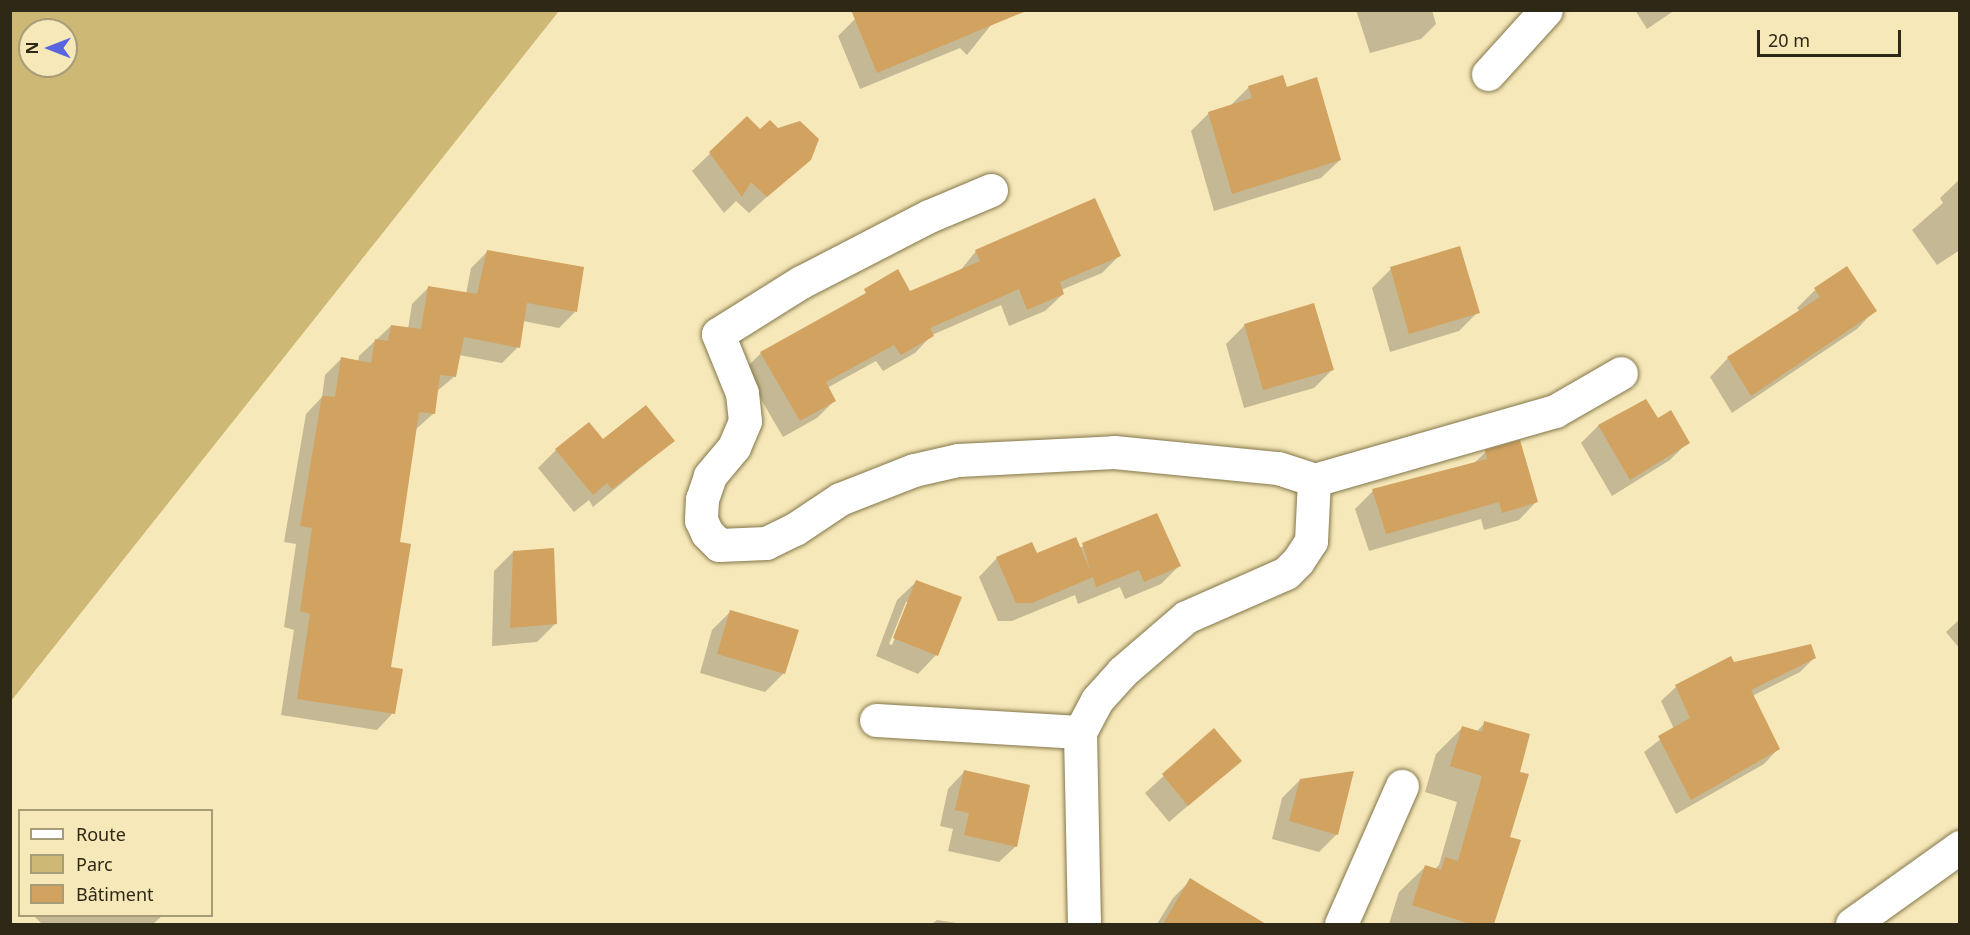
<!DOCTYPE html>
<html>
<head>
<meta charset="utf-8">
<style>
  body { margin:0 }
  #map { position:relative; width:1970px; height:935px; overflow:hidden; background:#f6e8b9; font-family:"Noto Sans",sans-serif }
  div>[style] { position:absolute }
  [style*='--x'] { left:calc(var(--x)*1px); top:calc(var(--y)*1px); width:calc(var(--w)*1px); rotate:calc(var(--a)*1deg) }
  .green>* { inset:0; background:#cdb975 }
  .shadow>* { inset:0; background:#0003 }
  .building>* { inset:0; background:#d2a260 }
  .roads { filter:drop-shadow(0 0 2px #83764a) drop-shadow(0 0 2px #83764a) }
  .street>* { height:33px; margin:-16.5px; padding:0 16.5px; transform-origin:16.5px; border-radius:16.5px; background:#fff }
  span { translate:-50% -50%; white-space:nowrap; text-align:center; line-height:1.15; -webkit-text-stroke:5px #f6e8b9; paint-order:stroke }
  .frame { position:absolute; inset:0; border:12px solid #2e2916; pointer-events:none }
  .legend { position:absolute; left:18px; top:809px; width:195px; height:108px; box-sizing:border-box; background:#f6e8b9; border:2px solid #a69c78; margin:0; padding:8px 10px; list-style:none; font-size:18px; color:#2e2916 }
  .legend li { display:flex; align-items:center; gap:12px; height:30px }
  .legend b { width:30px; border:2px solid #a69c78 }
  .north { position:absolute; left:18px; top:18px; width:60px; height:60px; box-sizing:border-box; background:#f6e8b9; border:2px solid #a69c78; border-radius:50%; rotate:270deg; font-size:16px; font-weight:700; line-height:24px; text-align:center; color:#2e2916 }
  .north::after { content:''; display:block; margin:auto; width:21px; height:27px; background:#5866dd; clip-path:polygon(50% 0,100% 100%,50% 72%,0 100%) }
  .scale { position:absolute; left:1757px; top:30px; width:144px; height:27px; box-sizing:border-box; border:3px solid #2e2916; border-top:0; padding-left:8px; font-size:18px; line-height:21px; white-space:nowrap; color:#2e2916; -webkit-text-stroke:4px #f6e8b9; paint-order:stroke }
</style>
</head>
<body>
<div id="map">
  <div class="green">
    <div style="clip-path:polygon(evenodd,11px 10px,559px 11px,11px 701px,10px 11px,11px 10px,30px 30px,66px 30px,66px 66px,30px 66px,30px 30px)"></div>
  </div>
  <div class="shadow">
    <div style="clip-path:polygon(1003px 10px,967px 55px,960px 48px,860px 89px,838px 36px,855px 19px)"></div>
    <div style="clip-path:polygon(1356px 10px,1432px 10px,1436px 24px,1421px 39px,1370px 53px)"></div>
    <div style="clip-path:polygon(1635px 10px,1675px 10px,1647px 29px)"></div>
    <div style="clip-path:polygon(1249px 87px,1286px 89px,1340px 160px,1321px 178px,1214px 211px,1191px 131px,1209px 113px,1231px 105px)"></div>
    <div style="clip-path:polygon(747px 118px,760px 131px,778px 130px,800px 122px,818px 139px,809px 159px,749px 213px,736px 201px,724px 213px,692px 171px)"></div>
    <div style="clip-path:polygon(1960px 179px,1960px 250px,1937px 265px,1912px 230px,1943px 203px,1940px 198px)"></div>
    <div style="clip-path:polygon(976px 251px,1119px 256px,1102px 273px,1061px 290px,1063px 294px,1045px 311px,1009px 326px,1001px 305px,932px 335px,915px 353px,883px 371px,876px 361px,827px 388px,834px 401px,817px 418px,783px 437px,744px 370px,761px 353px,854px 301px,898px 271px,910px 293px,960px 271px)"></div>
    <div style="clip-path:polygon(487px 252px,575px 312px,559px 328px,523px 321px,518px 347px,502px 363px,459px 355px,455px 376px,436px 392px,433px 414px,415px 430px,398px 544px,390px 669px,393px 713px,377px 730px,281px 715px,294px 630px,284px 627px,296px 544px,284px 542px,306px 414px,322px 397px,325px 375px,341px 359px,358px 362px,359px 356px,391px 326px,408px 329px,412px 304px,428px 288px,466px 294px,471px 268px)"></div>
    <div style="clip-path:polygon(1391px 269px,1478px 312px,1459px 331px,1390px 352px,1372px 288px)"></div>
    <div style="clip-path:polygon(1815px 290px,1875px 310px,1857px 329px,1732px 413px,1710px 377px,1728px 358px,1800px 312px,1797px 308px)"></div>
    <div style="clip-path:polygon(1245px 325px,1333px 369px,1314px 388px,1244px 408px,1226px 344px)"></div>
    <div style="clip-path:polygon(1645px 401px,1657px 420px,1688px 442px,1670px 460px,1612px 496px,1581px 443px,1598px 426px)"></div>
    <div style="clip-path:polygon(603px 441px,673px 441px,593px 507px,589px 500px,574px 512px,538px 468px,556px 450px)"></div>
    <div style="clip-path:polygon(1486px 452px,1536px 502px,1519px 520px,1484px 530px,1481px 519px,1369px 551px,1355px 509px,1373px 491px,1474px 463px)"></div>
    <div style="clip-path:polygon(1156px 515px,1179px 566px,1161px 584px,1125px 599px,1120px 587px,1078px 604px,1075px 595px,1012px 621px,998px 621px,979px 577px,997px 558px,1079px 548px)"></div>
    <div style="clip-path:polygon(513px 552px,556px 623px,537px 642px,492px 646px,494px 571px)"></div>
    <div style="clip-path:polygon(evenodd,916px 582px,936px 655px,918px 674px,876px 656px,897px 600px,916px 582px,906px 602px,909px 602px,892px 645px,889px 644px,906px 602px)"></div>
    <div style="clip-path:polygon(731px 611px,784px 673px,765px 692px,700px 673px,712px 630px)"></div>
    <div style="clip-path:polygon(1960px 619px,1960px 649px,1946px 632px)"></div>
    <div style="clip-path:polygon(1730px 658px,1733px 663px,1814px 658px,1800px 672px,1752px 696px,1778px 749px,1764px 764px,1676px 814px,1644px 752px,1674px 729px,1661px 701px,1676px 687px)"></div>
    <div style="clip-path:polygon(1485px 723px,1518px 773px,1508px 838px,1519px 841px,1492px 924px,1389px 924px,1399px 892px,1425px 867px,1435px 869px,1439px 865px,1457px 802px,1425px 792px,1436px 754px,1462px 728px,1476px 732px)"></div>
    <div style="clip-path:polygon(1214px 730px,1240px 761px,1169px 822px,1145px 793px)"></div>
    <div style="clip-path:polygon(964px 772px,1016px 846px,999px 862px,948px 851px,953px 829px,940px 826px,948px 789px)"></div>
    <div style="clip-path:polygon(1300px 780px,1337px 834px,1319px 852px,1272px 839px,1282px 798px)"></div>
    <div style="clip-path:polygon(1191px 880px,1242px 923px,1241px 924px,1157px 924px,1173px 898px)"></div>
    <div style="clip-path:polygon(34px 916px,162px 916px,153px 924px,42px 924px)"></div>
    <div style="clip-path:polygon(937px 920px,963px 924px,932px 924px)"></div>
  </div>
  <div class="building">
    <div style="clip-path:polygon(851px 10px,1026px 10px,1026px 11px,877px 73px)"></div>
    <div style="clip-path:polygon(1283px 75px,1287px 87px,1317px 77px,1341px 160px,1232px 194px,1208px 112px,1252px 98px,1248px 86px)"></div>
    <div style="clip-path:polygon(747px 116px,760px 129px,770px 120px,778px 128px,800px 121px,819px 139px,811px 160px,767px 197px,751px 182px,742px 197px,709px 152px)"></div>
    <div style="clip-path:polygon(1095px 198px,1121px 256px,1060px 282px,1064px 294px,1027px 310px,1019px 289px,930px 328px,934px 336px,901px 355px,894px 345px,826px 382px,836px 401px,800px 421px,760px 352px,866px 293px,864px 289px,898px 269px,910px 291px,980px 261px,975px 250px)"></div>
    <div style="clip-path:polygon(1460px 246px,1480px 313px,1409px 334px,1390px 267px)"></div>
    <div style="clip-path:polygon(487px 250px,584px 267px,577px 312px,527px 303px,520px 348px,464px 337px,456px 377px,440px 375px,435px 414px,419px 412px,400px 542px,411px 544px,391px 667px,403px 669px,395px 714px,297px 699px,310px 614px,300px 611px,312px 528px,300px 526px,322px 396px,335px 397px,341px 357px,371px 363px,375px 339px,388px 341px,391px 325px,421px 329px,428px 286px,477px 294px)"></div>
    <div style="clip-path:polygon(1847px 266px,1877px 311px,1751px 396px,1727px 357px,1820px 297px,1814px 288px)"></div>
    <div style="clip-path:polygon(1314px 303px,1334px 370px,1263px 390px,1244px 324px)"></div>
    <div style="clip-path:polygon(1646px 399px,1658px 418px,1671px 410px,1690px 443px,1630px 480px,1598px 425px)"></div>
    <div style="clip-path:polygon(646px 405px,675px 441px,612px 489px,607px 483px,593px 495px,555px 449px,589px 422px,603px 439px)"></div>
    <div style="clip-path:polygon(1520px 440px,1538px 502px,1502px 513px,1499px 502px,1386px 534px,1372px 489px,1487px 459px,1485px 450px)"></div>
    <div style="clip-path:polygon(1157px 513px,1181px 566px,1144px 582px,1139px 570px,1096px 587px,1093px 577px,1032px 603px,1016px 603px,996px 557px,1032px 542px,1037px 553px,1076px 537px,1091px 572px,1082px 543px)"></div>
    <div style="clip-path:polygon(554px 548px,557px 624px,510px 628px,513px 551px)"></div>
    <div style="clip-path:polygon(916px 580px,962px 597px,938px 656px,893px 638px)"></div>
    <div style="clip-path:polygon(730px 610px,799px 630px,785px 674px,717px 654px)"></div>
    <div style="clip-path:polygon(1811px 644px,1816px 658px,1751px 690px,1780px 749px,1691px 800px,1658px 736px,1690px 718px,1675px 685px,1731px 656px,1734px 662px)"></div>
    <div style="clip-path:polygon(1484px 721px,1530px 734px,1520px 772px,1529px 774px,1510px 837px,1521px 840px,1494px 924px,1470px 924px,1412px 905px,1425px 865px,1441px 870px,1445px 857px,1458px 861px,1482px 776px,1450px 766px,1462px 726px,1482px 732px)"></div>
    <div style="clip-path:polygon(1214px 728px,1242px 761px,1188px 806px,1162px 774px)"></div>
    <div style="clip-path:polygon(964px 770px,1030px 785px,1017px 847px,964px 835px,969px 813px,955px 810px)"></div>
    <div style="clip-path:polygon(1354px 771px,1338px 835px,1289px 821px,1300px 779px)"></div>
    <div style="clip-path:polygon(1190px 878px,1206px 888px,1266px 924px,1163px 924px)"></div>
  </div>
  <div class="roads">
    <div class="street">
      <div style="--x:1488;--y:74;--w:86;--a:-47.8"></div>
      <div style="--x:991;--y:190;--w:67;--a:157.2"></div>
      <div style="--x:929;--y:216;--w:144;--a:152.7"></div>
      <div style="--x:801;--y:282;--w:98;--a:147.9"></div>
      <div style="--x:718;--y:334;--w:64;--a:67.9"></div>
      <div style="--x:742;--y:393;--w:28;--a:84"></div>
      <div style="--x:745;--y:421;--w:28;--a:113"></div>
      <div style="--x:734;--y:447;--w:38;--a:130"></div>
      <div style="--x:710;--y:476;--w:24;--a:109"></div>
      <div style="--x:702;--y:499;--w:21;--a:93"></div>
      <div style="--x:701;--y:520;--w:14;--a:65"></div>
      <div style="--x:707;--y:533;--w:17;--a:45"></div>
      <div style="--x:719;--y:545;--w:47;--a:-2.4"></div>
      <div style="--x:766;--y:543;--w:32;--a:-26"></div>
      <div style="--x:795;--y:529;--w:54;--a:-33.7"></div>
      <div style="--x:840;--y:499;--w:79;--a:-21.4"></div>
      <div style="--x:914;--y:470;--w:45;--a:-12.8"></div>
      <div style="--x:958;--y:460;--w:156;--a:-2.9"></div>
      <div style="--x:1114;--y:452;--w:165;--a:5.6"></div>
      <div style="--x:1278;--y:468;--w:38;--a:18"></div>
      <div style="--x:1314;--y:480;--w:251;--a:-16"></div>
      <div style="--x:1555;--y:411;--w:76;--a:-29.9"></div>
      <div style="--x:876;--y:720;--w:204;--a:3.4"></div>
      <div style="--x:1084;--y:924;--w:192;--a:-91.2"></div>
      <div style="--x:1080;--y:732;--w:36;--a:-62"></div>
      <div style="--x:1097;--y:700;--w:38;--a:-48"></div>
      <div style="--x:1122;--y:672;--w:84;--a:-40.7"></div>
      <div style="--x:1186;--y:617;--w:109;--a:-23.7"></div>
      <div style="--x:1286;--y:573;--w:17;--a:-45"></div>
      <div style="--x:1298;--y:561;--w:24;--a:-57"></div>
      <div style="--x:1311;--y:541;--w:61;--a:-87.2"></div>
      <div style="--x:1341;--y:924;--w:151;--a:-66.2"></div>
      <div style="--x:1852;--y:924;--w:133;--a:-35.5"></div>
    </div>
  </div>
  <div class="frame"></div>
  <ul class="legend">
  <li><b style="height:8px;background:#fff"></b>Route</li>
  <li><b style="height:16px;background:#cdb975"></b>Parc</li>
  <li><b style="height:16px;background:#d2a260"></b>Bâtiment</li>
  </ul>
  <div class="north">N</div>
  <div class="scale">20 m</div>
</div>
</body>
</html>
